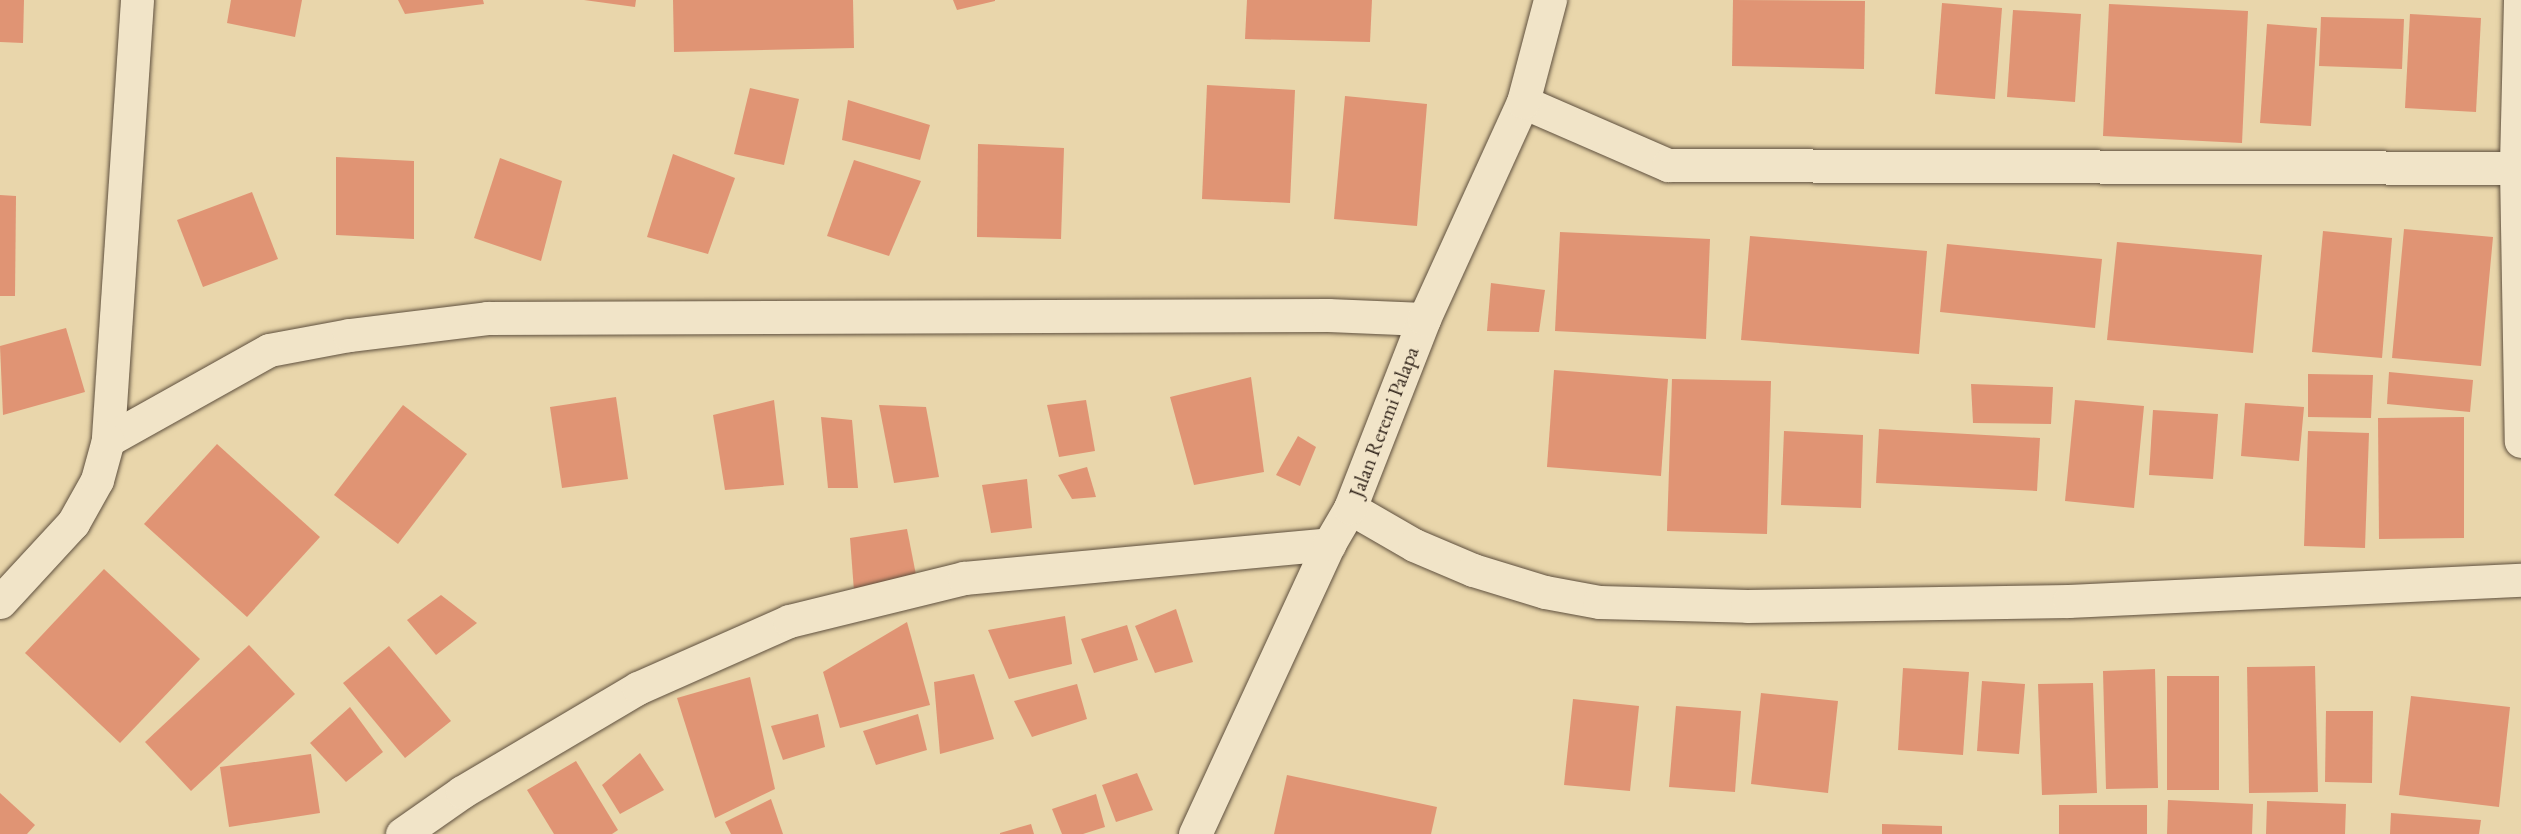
<!DOCTYPE html>
<html>
<head>
<meta charset="utf-8">
<style>
  body { margin:0 }
  #map { position:relative; width:2521px; height:834px; overflow:hidden; background:#e9d6ab; font-family:"EB Garamond",serif }
  div>[style] { position:absolute }
  [style*='--x'] { left:calc(var(--x)*1px); top:calc(var(--y)*1px); width:calc(var(--w)*1px); rotate:calc(var(--a)*1deg) }
  .building>* { inset:0; background:#e09474 }
  .roads { filter:drop-shadow(0 0 2px #5f503e) drop-shadow(0 0 2px #5f503e) }
  .minor>* { height:33px; margin:-16.5px; padding:0 16.5px; transform-origin:16.5px; border-radius:16.5px; background:#f1e4c8 }
  span { translate:-50% -50%; white-space:nowrap; text-align:center; line-height:1.15; -webkit-text-stroke:5px #f1e4c8; paint-order:stroke }
  .street-label { font-size:21px; color:#31241a }
</style>
</head>
<body>
<div id="map">
  <div class="building">
    <div style="clip-path:polygon(0 0,24px 0,23px 43px,0 42px)"></div>
    <div style="clip-path:polygon(231px 0,302px 0,295px 37px,227px 23px)"></div>
    <div style="clip-path:polygon(398px 0,483px 0,484px 4px,405px 14px)"></div>
    <div style="clip-path:polygon(584px 0,636px 0,635px 7px)"></div>
    <div style="clip-path:polygon(673px 0,853px 0,854px 48px,674px 52px)"></div>
    <div style="clip-path:polygon(953px 0,995px 0,995px 1px,957px 10px)"></div>
    <div style="clip-path:polygon(1247px 0,1372px 0,1370px 42px,1245px 39px)"></div>
    <div style="clip-path:polygon(1733px 0,1865px 1px,1864px 69px,1732px 66px)"></div>
    <div style="clip-path:polygon(1942px 3px,2002px 8px,1995px 99px,1935px 94px)"></div>
    <div style="clip-path:polygon(2109px 4px,2248px 11px,2242px 143px,2103px 136px)"></div>
    <div style="clip-path:polygon(2013px 10px,2081px 14px,2075px 102px,2007px 97px)"></div>
    <div style="clip-path:polygon(2410px 14px,2481px 18px,2476px 112px,2405px 108px)"></div>
    <div style="clip-path:polygon(2321px 17px,2404px 19px,2402px 69px,2319px 66px)"></div>
    <div style="clip-path:polygon(2267px 24px,2317px 28px,2311px 126px,2260px 123px)"></div>
    <div style="clip-path:polygon(1207px 85px,1295px 90px,1290px 203px,1202px 199px)"></div>
    <div style="clip-path:polygon(750px 88px,799px 99px,784px 165px,734px 154px)"></div>
    <div style="clip-path:polygon(1345px 96px,1427px 104px,1417px 226px,1334px 219px)"></div>
    <div style="clip-path:polygon(848px 100px,930px 125px,920px 160px,842px 140px)"></div>
    <div style="clip-path:polygon(978px 144px,1064px 148px,1061px 239px,977px 237px)"></div>
    <div style="clip-path:polygon(673px 154px,735px 178px,708px 254px,647px 237px)"></div>
    <div style="clip-path:polygon(336px 157px,414px 161px,414px 239px,336px 235px)"></div>
    <div style="clip-path:polygon(500px 158px,562px 181px,541px 261px,474px 238px)"></div>
    <div style="clip-path:polygon(854px 160px,921px 181px,889px 256px,827px 236px)"></div>
    <div style="clip-path:polygon(252px 192px,278px 259px,203px 287px,177px 220px)"></div>
    <div style="clip-path:polygon(0 195px,16px 196px,15px 296px,0 296px)"></div>
    <div style="clip-path:polygon(2404px 229px,2493px 237px,2481px 366px,2392px 358px)"></div>
    <div style="clip-path:polygon(2323px 231px,2392px 238px,2382px 358px,2312px 352px)"></div>
    <div style="clip-path:polygon(1560px 232px,1710px 239px,1706px 339px,1555px 331px)"></div>
    <div style="clip-path:polygon(1750px 236px,1927px 251px,1919px 354px,1741px 340px)"></div>
    <div style="clip-path:polygon(2117px 242px,2262px 255px,2253px 353px,2107px 340px)"></div>
    <div style="clip-path:polygon(1947px 244px,2102px 259px,2095px 328px,1940px 312px)"></div>
    <div style="clip-path:polygon(1491px 283px,1545px 290px,1539px 332px,1487px 331px)"></div>
    <div style="clip-path:polygon(66px 328px,85px 392px,3px 415px,0 346px)"></div>
    <div style="clip-path:polygon(1554px 370px,1668px 379px,1661px 476px,1547px 467px)"></div>
    <div style="clip-path:polygon(2389px 372px,2473px 380px,2470px 412px,2387px 404px)"></div>
    <div style="clip-path:polygon(2308px 374px,2373px 375px,2371px 418px,2308px 417px)"></div>
    <div style="clip-path:polygon(1251px 377px,1264px 472px,1194px 485px,1170px 397px)"></div>
    <div style="clip-path:polygon(1672px 379px,1771px 381px,1767px 534px,1667px 531px)"></div>
    <div style="clip-path:polygon(1971px 384px,2053px 387px,2051px 424px,1973px 423px)"></div>
    <div style="clip-path:polygon(616px 397px,628px 479px,562px 488px,550px 407px)"></div>
    <div style="clip-path:polygon(774px 400px,784px 485px,725px 490px,713px 415px)"></div>
    <div style="clip-path:polygon(1086px 400px,1095px 451px,1059px 457px,1047px 405px)"></div>
    <div style="clip-path:polygon(2075px 400px,2144px 406px,2134px 508px,2065px 501px)"></div>
    <div style="clip-path:polygon(2245px 403px,2304px 407px,2299px 461px,2241px 456px)"></div>
    <div style="clip-path:polygon(403px 405px,467px 454px,398px 544px,334px 495px)"></div>
    <div style="clip-path:polygon(879px 405px,926px 407px,939px 477px,894px 483px)"></div>
    <div style="clip-path:polygon(2153px 410px,2218px 414px,2213px 479px,2149px 475px)"></div>
    <div style="clip-path:polygon(821px 417px,852px 420px,858px 488px,828px 488px)"></div>
    <div style="clip-path:polygon(2464px 417px,2464px 538px,2379px 539px,2378px 418px)"></div>
    <div style="clip-path:polygon(1879px 429px,2040px 438px,2037px 491px,1876px 483px)"></div>
    <div style="clip-path:polygon(1784px 431px,1863px 435px,1861px 508px,1781px 505px)"></div>
    <div style="clip-path:polygon(2308px 431px,2369px 433px,2365px 548px,2304px 546px)"></div>
    <div style="clip-path:polygon(1298px 436px,1316px 447px,1300px 486px,1276px 475px)"></div>
    <div style="clip-path:polygon(217px 444px,320px 537px,247px 617px,144px 524px)"></div>
    <div style="clip-path:polygon(1087px 467px,1096px 497px,1072px 499px,1058px 475px)"></div>
    <div style="clip-path:polygon(1027px 479px,1032px 528px,991px 533px,982px 485px)"></div>
    <div style="clip-path:polygon(907px 529px,917px 580px,854px 591px,850px 538px)"></div>
    <div style="clip-path:polygon(104px 569px,200px 659px,120px 743px,25px 653px)"></div>
    <div style="clip-path:polygon(441px 595px,477px 623px,436px 655px,407px 620px)"></div>
    <div style="clip-path:polygon(1176px 609px,1193px 662px,1155px 673px,1135px 626px)"></div>
    <div style="clip-path:polygon(1065px 616px,1072px 664px,1009px 679px,988px 630px)"></div>
    <div style="clip-path:polygon(907px 622px,930px 705px,840px 728px,823px 672px)"></div>
    <div style="clip-path:polygon(1127px 625px,1138px 660px,1094px 673px,1081px 639px)"></div>
    <div style="clip-path:polygon(249px 645px,295px 694px,191px 791px,145px 742px)"></div>
    <div style="clip-path:polygon(389px 646px,451px 721px,405px 758px,343px 683px)"></div>
    <div style="clip-path:polygon(2315px 666px,2318px 792px,2249px 793px,2247px 667px)"></div>
    <div style="clip-path:polygon(1903px 668px,1969px 672px,1963px 755px,1898px 750px)"></div>
    <div style="clip-path:polygon(2155px 669px,2158px 788px,2106px 789px,2103px 671px)"></div>
    <div style="clip-path:polygon(974px 674px,994px 739px,940px 754px,934px 682px)"></div>
    <div style="clip-path:polygon(2167px 676px,2219px 676px,2219px 790px,2167px 790px)"></div>
    <div style="clip-path:polygon(750px 677px,775px 789px,715px 818px,677px 698px)"></div>
    <div style="clip-path:polygon(1982px 681px,2025px 684px,2019px 754px,1977px 751px)"></div>
    <div style="clip-path:polygon(2093px 683px,2097px 793px,2042px 795px,2038px 684px)"></div>
    <div style="clip-path:polygon(1077px 684px,1087px 719px,1032px 737px,1014px 701px)"></div>
    <div style="clip-path:polygon(1761px 693px,1838px 701px,1828px 793px,1751px 784px)"></div>
    <div style="clip-path:polygon(2411px 696px,2510px 707px,2499px 807px,2399px 795px)"></div>
    <div style="clip-path:polygon(1573px 699px,1639px 706px,1630px 791px,1564px 785px)"></div>
    <div style="clip-path:polygon(1676px 706px,1741px 711px,1735px 792px,1669px 787px)"></div>
    <div style="clip-path:polygon(350px 707px,383px 752px,346px 782px,310px 743px)"></div>
    <div style="clip-path:polygon(2326px 711px,2373px 711px,2372px 783px,2325px 782px)"></div>
    <div style="clip-path:polygon(818px 714px,825px 747px,783px 760px,771px 726px)"></div>
    <div style="clip-path:polygon(918px 714px,927px 750px,876px 765px,863px 731px)"></div>
    <div style="clip-path:polygon(640px 753px,664px 790px,620px 814px,602px 785px)"></div>
    <div style="clip-path:polygon(311px 754px,320px 813px,229px 827px,220px 767px)"></div>
    <div style="clip-path:polygon(576px 761px,618px 830px,612px 834px,554px 834px,527px 790px)"></div>
    <div style="clip-path:polygon(1137px 773px,1153px 810px,1116px 822px,1102px 785px)"></div>
    <div style="clip-path:polygon(1287px 775px,1437px 807px,1431px 834px,1274px 834px)"></div>
    <div style="clip-path:polygon(0 793px,35px 825px,27px 834px,0 834px)"></div>
    <div style="clip-path:polygon(1096px 794px,1105px 827px,1083px 834px,1062px 834px,1052px 809px)"></div>
    <div style="clip-path:polygon(771px 799px,783px 834px,731px 834px,725px 822px)"></div>
    <div style="clip-path:polygon(2168px 800px,2253px 804px,2252px 834px,2167px 834px)"></div>
    <div style="clip-path:polygon(2267px 801px,2346px 804px,2345px 834px,2266px 834px)"></div>
    <div style="clip-path:polygon(2059px 805px,2147px 805px,2147px 834px,2059px 834px)"></div>
    <div style="clip-path:polygon(2391px 813px,2481px 820px,2479px 834px,2390px 834px)"></div>
    <div style="clip-path:polygon(1031px 824px,1034px 834px,1000px 834px,1000px 833px)"></div>
    <div style="clip-path:polygon(1882px 824px,1942px 826px,1942px 834px,1882px 834px)"></div>
  </div>
  <div class="roads">
    <div class="minor">
      <div style="--x:137;--y:0;--w:441;--a:93.8"></div>
      <div style="--x:108;--y:440;--w:184;--a:-29.2"></div>
      <div style="--x:269;--y:350;--w:81;--a:-10.6"></div>
      <div style="--x:349;--y:335;--w:139;--a:-7"></div>
      <div style="--x:487;--y:318;--w:841;--a:-0.2"></div>
      <div style="--x:1328;--y:315;--w:96;--a:2.4"></div>
      <div style="--x:2520;--y:0;--w:168;--a:91.4"></div>
      <div style="--x:2516;--y:168;--w:273;--a:89"></div>
      <div style="--x:1523;--y:102;--w:158;--a:23.5"></div>
      <div style="--x:1668;--y:165;--w:848;--a:0.2"></div>
      <div style="--x:1350;--y:508;--w:74;--a:30"></div>
      <div style="--x:1414;--y:545;--w:64;--a:23"></div>
      <div style="--x:1473;--y:570;--w:75;--a:17"></div>
      <div style="--x:1545;--y:592;--w:55;--a:10.5"></div>
      <div style="--x:1599;--y:602;--w:148;--a:1.5"></div>
      <div style="--x:1747;--y:606;--w:322;--a:-0.9"></div>
      <div style="--x:2069;--y:601;--w:452;--a:-2.7"></div>
      <div style="--x:0;--y:602;--w:108;--a:-47.3"></div>
      <div style="--x:73;--y:523;--w:49;--a:-60.8"></div>
      <div style="--x:97;--y:480;--w:41;--a:-74.6"></div>
      <div style="--x:402;--y:834;--w:73;--a:-35"></div>
      <div style="--x:462;--y:792;--w:204;--a:-30.6"></div>
      <div style="--x:638;--y:688;--w:165;--a:-23.9"></div>
      <div style="--x:789;--y:621;--w:180;--a:-13.8"></div>
      <div style="--x:964;--y:578;--w:367;--a:-5.3"></div>
      <div style="--x:1195;--y:834;--w:319;--a:-65.2"></div>
      <div style="--x:1329;--y:544;--w:42;--a:-59.7"></div>
      <div style="--x:1350;--y:508;--w:203;--a:-68.6"></div>
      <div style="--x:1424;--y:319;--w:239;--a:-65.5"></div>
      <div style="--x:1523;--y:102;--w:106;--a:-75.2"></div>
    </div>
  </div>
  <div class="street-label">
    <span style="left:1384px;top:422px;rotate:-69deg">Jalan Reremi Palapa</span>
  </div>
</div>
</body>
</html>
